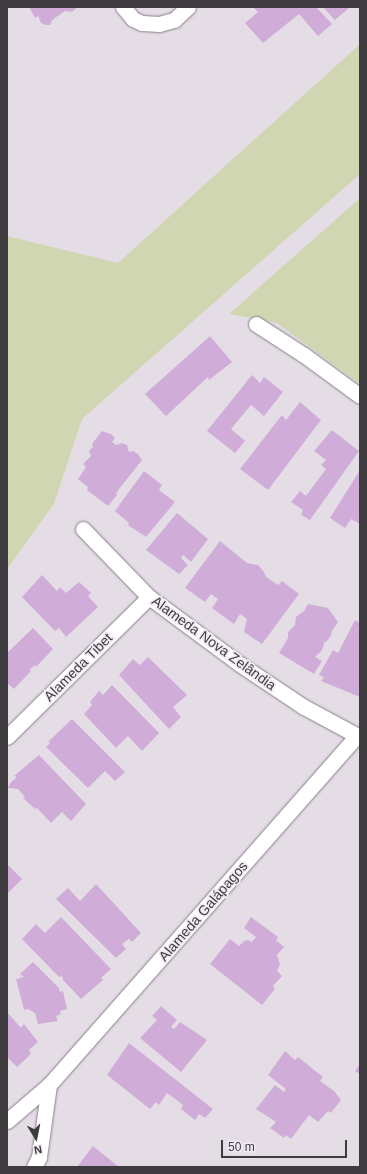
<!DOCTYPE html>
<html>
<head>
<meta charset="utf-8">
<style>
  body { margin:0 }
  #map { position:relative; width:367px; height:1174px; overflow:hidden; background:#e5dde6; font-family:Helvetica,sans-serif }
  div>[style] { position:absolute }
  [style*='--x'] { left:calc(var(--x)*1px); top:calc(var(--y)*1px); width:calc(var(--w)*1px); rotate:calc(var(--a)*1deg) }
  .green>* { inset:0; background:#d1d6b2 }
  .building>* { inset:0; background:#d0add8 }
  .roads { filter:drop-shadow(0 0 1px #878088) drop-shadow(0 0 1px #878088) }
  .minor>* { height:15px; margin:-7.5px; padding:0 7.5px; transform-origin:7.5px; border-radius:7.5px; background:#fff }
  span { translate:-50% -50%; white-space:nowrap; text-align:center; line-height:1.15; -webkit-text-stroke:3.5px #f2eaf4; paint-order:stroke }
  .street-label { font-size:14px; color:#3e3b3e }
  .frame { position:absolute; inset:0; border:8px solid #3e3b3e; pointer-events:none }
  .north { position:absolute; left:16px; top:1118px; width:40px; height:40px; -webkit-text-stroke:3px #f2eaf4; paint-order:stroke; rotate:170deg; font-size:11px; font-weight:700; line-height:16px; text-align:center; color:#3e3b3e }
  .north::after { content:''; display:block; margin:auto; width:14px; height:18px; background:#3e3b3e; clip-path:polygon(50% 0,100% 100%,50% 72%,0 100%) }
  .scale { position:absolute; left:221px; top:1140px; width:126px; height:18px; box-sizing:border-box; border:2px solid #3e3b3e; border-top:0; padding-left:5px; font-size:12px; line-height:14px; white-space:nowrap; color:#3e3b3e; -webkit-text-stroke:3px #f2eaf4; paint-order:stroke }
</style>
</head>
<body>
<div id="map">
  <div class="green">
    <div style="clip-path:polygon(360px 44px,360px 174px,82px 419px,54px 504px,7px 569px,7px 236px,118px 263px)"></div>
    <div style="clip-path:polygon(360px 198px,360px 384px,277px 323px,229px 314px)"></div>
  </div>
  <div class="building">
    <div style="clip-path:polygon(29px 7px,78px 7px,72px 12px,65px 11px,52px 20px,50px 25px,46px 25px,41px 23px,38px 16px,35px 18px)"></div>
    <div style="clip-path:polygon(253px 7px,316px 7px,332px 24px,318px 36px,299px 14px,263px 43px,245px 23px,258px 12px)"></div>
    <div style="clip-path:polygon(323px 7px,350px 7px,335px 20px)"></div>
    <div style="clip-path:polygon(210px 336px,232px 362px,209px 380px,208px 377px,166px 416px,145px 394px)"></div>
    <div style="clip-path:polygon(252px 375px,260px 383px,264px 377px,283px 392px,264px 416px,251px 405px,231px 429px,245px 441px,235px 453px,207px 431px)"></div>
    <div style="clip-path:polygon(300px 402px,321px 420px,268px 490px,240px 469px,282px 415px,286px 420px)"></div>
    <div style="clip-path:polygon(332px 430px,359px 451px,310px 520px,301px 515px,303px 510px,291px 502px,300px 491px,306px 496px,326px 469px,321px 465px,326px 460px,314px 451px)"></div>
    <div style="clip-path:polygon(102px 431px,111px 434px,115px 438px,112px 442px,116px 445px,122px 443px,127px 445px,129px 452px,133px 451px,138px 454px,142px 460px,116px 493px,117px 495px,108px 506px,87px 490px,88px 487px,78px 479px,86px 467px,83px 464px,91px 456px,89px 451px,93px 447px,92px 444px)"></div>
    <div style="clip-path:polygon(360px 470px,360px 524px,351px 519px,345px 528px,330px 518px)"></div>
    <div style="clip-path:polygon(144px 471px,162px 485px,159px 490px,175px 502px,146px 537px,128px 525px,129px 523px,115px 511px)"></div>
    <div style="clip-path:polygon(177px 513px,208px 539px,191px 562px,183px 555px,181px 558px,188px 565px,179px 574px,146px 550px)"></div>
    <div style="clip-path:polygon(220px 541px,247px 563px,258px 565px,264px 572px,266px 577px,278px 585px,282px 581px,299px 594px,262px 644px,244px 632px,247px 619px,240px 614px,234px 624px,212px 608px,218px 599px,211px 594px,205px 602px,185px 588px)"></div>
    <div style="clip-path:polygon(42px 575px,57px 591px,60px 587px,66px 593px,79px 582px,91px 593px,88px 596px,98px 607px,66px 637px,59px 628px,55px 631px,22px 597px)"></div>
    <div style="clip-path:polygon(308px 604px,328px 608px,338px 622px,332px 631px,331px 636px,326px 642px,325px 641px,322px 650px,315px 657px,322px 661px,314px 674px,279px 653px,288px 638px,288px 632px,295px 625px,296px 617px,304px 611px)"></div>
    <div style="clip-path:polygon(355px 620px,360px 623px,360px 697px,321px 681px,324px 677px,319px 675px,333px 650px,338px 653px)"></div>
    <div style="clip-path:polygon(33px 628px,53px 649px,36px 667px,35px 665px,30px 669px,31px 671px,14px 689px,7px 683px,7px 653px)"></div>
    <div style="clip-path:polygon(148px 657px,187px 695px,173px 707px,181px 717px,169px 729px,119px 675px,133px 659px,140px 665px)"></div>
    <div style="clip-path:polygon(112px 685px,159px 733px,142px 751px,128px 736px,116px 748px,84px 714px,92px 705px,90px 702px,99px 691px,103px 695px)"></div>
    <div style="clip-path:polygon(72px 719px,125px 772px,115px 781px,105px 771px,88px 788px,46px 747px,50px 743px,48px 742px)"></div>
    <div style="clip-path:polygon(39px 755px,86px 804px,71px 821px,62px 812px,51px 823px,37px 808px,35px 809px,23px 798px,25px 797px,18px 789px,8px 788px,11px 782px,17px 777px,14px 776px)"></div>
    <div style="clip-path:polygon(7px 864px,22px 879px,7px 894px)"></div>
    <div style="clip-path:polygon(96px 884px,141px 933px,132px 942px,129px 939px,122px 944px,126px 949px,116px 958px,56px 899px,68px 888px,80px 901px)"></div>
    <div style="clip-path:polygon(61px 917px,111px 969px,101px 978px,103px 980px,81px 999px,63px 980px,62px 976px,59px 977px,22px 939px,36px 924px,45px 933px)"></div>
    <div style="clip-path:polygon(251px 917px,278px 937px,276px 940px,284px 947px,277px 955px,280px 964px,277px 971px,282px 976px,273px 986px,275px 989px,262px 1005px,210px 964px,230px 939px,239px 946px,244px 941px,248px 940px,252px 942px,256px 937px,244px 928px)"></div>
    <div style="clip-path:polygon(33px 962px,59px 988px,60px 992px,63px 991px,67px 1009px,60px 1011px,61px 1014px,56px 1016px,58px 1021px,38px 1024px,35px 1013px,28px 1009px,24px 1010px,16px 979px,24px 977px,20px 974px)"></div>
    <div style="clip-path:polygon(161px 1006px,177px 1020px,171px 1027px,174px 1029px,180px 1022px,207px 1040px,181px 1072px,140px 1038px,157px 1020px,152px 1016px)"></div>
    <div style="clip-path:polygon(7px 1012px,21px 1028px,24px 1024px,38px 1042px,29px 1050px,31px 1053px,28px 1057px,17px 1067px,7px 1057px)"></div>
    <div style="clip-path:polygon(129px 1043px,213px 1109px,205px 1118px,199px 1114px,195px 1120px,181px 1109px,183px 1105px,167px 1093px,159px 1105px,156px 1102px,150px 1109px,107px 1075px)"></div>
    <div style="clip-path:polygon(285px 1051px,295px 1060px,298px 1057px,323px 1077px,320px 1081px,334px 1091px,341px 1100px,331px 1113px,328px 1111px,318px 1122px,309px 1115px,291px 1139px,286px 1135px,284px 1138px,270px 1128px,276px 1122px,256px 1109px,275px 1085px,284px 1092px,286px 1089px,268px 1075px)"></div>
    <div style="clip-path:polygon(360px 1064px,360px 1074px,355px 1071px)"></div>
    <div style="clip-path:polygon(93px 1146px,119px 1167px,77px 1167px)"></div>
  </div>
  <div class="roads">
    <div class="minor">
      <div style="--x:123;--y:7;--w:16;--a:50"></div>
      <div style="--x:133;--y:19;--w:10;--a:24"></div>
      <div style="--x:142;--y:23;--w:17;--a:3"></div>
      <div style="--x:159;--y:24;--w:16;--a:-15"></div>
      <div style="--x:174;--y:20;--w:19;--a:-43"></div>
      <div style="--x:256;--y:324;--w:57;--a:32.9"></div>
      <div style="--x:304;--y:355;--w:69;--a:36.2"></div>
      <div style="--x:83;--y:529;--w:95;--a:45.9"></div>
      <div style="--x:149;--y:597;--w:114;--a:36.5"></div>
      <div style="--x:241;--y:665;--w:76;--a:33.7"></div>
      <div style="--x:304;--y:707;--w:64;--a:28.2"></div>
      <div style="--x:7;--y:737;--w:199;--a:-44.6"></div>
      <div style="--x:7;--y:1121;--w:55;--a:-40.6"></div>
      <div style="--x:49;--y:1085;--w:465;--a:-48.6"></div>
      <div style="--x:34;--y:1167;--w:11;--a:-63"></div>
      <div style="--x:39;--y:1157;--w:73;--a:-82.1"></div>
    </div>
  </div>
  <div class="street-label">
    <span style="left:214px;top:643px;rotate:36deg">Alameda Nova Zelândia</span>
    <span style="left:78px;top:667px;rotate:-45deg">Alameda Tibet</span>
    <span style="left:203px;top:911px;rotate:-49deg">Alameda Galápagos</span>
  </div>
  <div class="frame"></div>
  <div class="north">N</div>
  <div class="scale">50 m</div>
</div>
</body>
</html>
